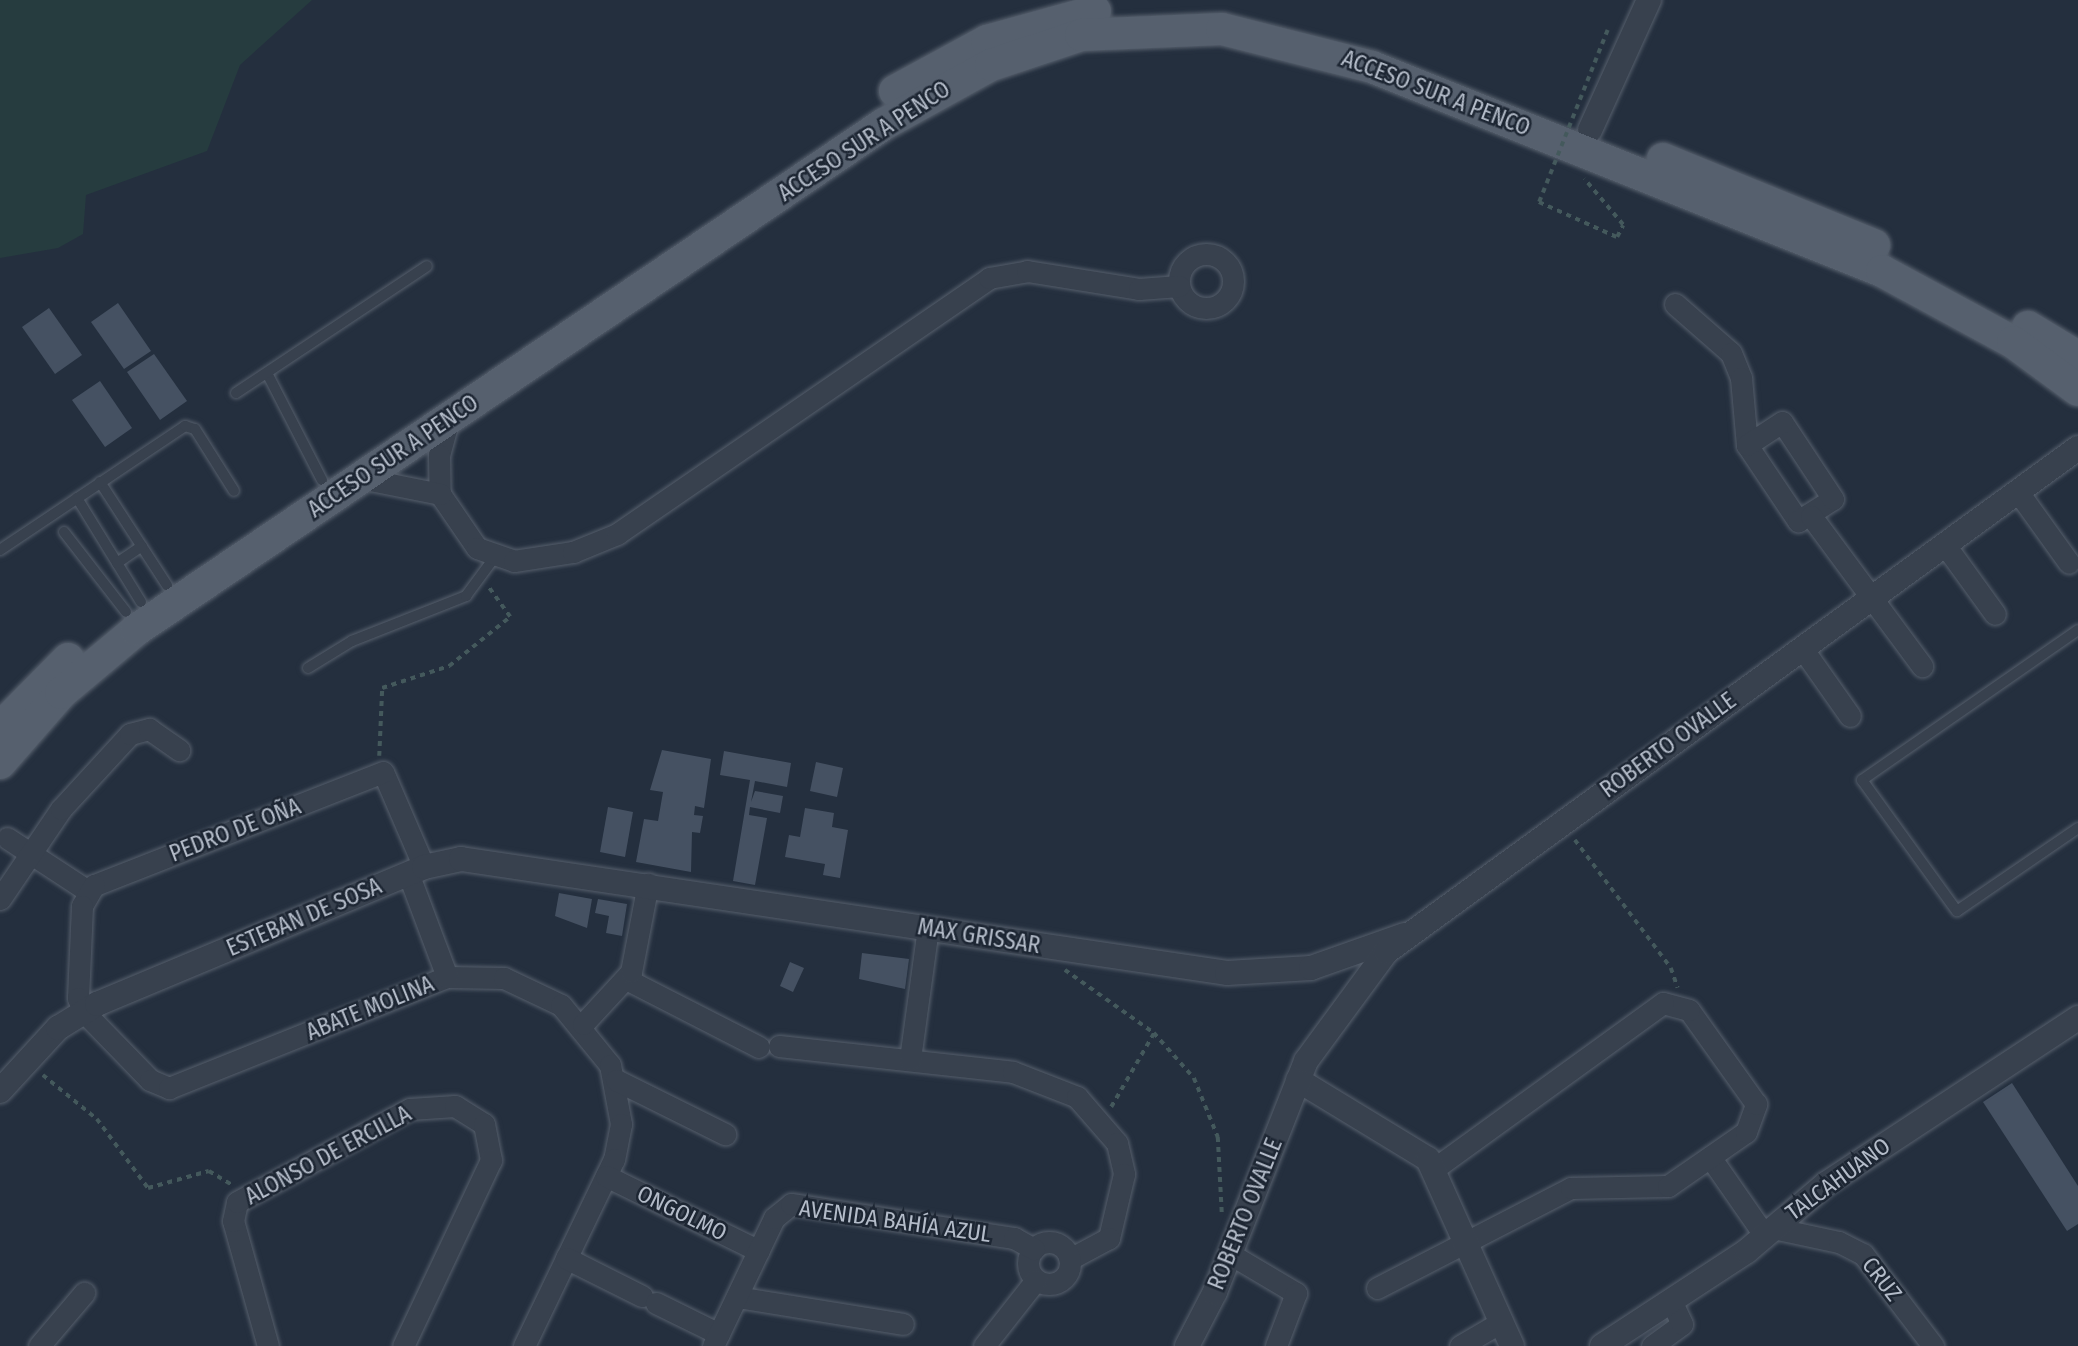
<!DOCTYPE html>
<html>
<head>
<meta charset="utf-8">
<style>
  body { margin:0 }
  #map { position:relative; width:2078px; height:1346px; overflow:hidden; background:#242f3e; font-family:"Fira Sans Condensed",sans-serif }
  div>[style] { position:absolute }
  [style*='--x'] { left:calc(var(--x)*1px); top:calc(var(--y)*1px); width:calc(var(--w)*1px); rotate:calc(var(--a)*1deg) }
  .green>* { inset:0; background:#263c3f }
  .building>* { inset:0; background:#455162 }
  .path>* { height:3.5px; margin-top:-1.75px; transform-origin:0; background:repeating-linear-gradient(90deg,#44595c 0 5px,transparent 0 10px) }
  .roads { filter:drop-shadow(0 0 2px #565f6c) drop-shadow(0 0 2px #565f6c) }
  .service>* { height:10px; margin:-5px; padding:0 5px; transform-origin:5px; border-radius:5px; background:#38414e }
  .minor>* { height:21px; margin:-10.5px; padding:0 10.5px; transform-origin:10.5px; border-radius:10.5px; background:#38414e }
  .minor>.ring { margin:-10.5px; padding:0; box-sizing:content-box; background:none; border:21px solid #38414e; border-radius:50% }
  .tertiary>* { height:24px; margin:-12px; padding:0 12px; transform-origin:12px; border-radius:12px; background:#38414e }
  .primary>* { height:32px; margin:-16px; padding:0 16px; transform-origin:16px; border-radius:16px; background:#56606e }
  .path-bridge>* { height:3.5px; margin-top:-1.75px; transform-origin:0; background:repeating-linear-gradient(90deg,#44595c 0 5px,transparent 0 10px) }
  span { translate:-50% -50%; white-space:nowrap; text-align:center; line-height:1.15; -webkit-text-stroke:5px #1d2633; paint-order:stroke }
  .street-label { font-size:23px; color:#b4bcc9 }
</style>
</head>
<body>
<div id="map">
  <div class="green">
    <div style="clip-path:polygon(0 0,312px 0,240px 65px,207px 151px,86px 195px,83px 234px,58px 248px,0 258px)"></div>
  </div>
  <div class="building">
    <div style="clip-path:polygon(118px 303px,151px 351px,124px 369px,91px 322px)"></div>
    <div style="clip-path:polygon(49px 308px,82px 355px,55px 374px,22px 327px)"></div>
    <div style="clip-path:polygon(154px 354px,187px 401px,160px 420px,127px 372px)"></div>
    <div style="clip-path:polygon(100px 381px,132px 428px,105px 447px,72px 400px)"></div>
    <div style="clip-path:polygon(662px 750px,711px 759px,704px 808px,695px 806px,694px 815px,703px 816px,700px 833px,692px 832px,691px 872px,636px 862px,644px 819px,658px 821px,663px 792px,650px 790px)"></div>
    <div style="clip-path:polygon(724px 751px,791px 763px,787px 787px,755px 781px,751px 802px,755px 791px,783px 796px,780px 813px,750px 807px,749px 815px,767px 818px,755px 885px,733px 881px,750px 780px,720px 775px)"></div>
    <div style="clip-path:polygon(816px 762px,843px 768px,837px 797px,810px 791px)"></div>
    <div style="clip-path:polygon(608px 807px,633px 812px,625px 857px,600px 852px)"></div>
    <div style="clip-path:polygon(805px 808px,834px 813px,832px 827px,848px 830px,840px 878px,823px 875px,825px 864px,785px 857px,789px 835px,800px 837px)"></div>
    <div style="clip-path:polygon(559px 893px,592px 899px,587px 928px,555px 916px)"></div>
    <div style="clip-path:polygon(598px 899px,627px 904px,622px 936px,606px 933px,609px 916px,595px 913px)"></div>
    <div style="clip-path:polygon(862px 953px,909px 959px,905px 989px,859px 979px)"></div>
    <div style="clip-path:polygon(790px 962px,804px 968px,793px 992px,780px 986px)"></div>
    <div style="clip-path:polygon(2012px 1083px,2078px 1186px,2078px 1224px,2067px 1231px,1983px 1102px)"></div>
  </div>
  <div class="path">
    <div style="--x:1539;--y:202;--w:85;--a:24.2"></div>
    <div style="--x:1617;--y:237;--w:13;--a:-63"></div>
    <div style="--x:1623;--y:225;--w:60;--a:-130.3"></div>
    <div style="--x:379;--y:756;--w:68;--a:-87.5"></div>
    <div style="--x:382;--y:688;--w:71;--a:-18.2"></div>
    <div style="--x:449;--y:666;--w:78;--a:-38.8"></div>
    <div style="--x:510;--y:617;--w:37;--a:-126"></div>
    <div style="--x:1575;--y:840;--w:160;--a:53.1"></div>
    <div style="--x:1671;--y:968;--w:21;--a:71"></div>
    <div style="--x:1065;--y:970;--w:109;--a:35.3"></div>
    <div style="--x:1154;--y:1033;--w:60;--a:48.4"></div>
    <div style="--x:1194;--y:1078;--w:64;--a:67.9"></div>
    <div style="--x:1218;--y:1137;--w:77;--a:87"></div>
    <div style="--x:43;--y:1075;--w:70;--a:39.2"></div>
    <div style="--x:97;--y:1119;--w:86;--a:53.5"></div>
    <div style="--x:148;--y:1188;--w:63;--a:-15.6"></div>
    <div style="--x:209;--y:1171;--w:27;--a:31"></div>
    <div style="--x:1111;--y:1107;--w:86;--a:-59.8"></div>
  </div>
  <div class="roads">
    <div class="service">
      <div style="--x:268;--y:375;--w:118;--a:62.8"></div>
      <div style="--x:236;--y:393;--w:229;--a:-33.6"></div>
      <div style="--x:100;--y:482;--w:123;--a:57"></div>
      <div style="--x:77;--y:498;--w:122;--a:58.4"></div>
      <div style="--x:64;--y:532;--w:101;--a:52.2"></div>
      <div style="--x:0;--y:550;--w:223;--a:-33.8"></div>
      <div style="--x:185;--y:426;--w:10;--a:17"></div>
      <div style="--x:195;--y:429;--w:73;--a:57.8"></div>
      <div style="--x:117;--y:563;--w:30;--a:-34"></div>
      <div style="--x:2078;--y:630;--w:263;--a:145.2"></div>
      <div style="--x:1862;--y:780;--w:162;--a:54.1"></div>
      <div style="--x:1957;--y:911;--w:147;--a:-34.4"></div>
      <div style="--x:308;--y:668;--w:52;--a:-31.5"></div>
      <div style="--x:352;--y:641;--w:123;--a:-21.5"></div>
      <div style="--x:466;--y:596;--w:47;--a:-53.6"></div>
    </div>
    <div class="minor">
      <div class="ring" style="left:1179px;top:254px;width:33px;height:33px"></div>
      <div style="--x:1675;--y:304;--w:74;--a:41.2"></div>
      <div style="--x:1731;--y:353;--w:27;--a:68"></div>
      <div style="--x:1741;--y:378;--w:67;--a:84.9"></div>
      <div style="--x:1747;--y:445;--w:92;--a:56.1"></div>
      <div style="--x:1798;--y:521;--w:41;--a:-32.2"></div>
      <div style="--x:1833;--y:499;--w:92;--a:-123.5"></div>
      <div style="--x:1782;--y:422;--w:42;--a:146.7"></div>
      <div style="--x:449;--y:418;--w:38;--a:105"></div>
      <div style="--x:439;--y:455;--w:39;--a:89"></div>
      <div style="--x:440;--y:494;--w:65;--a:55.6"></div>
      <div style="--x:477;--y:548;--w:39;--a:19"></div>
      <div style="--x:514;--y:561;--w:60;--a:-8.7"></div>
      <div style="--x:573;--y:552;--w:48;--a:-22.2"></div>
      <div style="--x:617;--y:534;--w:452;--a:-34.5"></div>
      <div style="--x:989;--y:278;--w:39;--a:-10"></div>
      <div style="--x:1027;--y:271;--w:113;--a:9.1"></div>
      <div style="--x:1139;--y:289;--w:40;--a:-4.3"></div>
      <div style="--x:360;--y:478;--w:82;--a:11.3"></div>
      <div style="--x:2018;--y:492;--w:87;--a:54.3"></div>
      <div style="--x:1811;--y:516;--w:187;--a:53.5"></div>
      <div style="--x:1945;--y:545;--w:85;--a:54.1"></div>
      <div style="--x:1802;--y:648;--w:83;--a:54.8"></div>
      <div style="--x:7;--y:838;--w:97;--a:33.2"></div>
      <div style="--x:424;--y:867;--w:103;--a:-113.3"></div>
      <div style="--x:383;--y:772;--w:310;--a:158.6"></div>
      <div style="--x:94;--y:885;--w:24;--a:120"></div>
      <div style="--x:82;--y:906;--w:92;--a:92.5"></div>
      <div style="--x:78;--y:998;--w:14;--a:69"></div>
      <div style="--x:83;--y:1011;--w:96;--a:45.8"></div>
      <div style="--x:150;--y:1080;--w:21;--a:23"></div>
      <div style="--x:169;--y:1088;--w:299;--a:-21.8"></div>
      <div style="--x:447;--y:977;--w:57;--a:1"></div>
      <div style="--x:504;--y:978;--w:63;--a:25.3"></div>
      <div style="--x:561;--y:1005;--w:77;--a:50.8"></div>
      <div style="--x:610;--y:1065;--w:60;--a:79.4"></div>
      <div style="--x:621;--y:1124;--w:36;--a:101"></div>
      <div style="--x:614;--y:1159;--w:208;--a:115.7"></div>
      <div style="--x:408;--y:873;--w:111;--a:69.4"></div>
      <div style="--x:0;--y:899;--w:109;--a:-55.9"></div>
      <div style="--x:61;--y:809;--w:102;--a:-47.4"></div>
      <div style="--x:130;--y:734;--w:20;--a:-15"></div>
      <div style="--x:149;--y:729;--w:37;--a:35"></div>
      <div style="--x:626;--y:979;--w:149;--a:27.1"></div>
      <div style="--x:583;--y:1024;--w:71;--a:-47.3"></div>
      <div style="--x:631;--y:972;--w:90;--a:-79.1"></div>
      <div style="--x:779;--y:1046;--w:235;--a:6.3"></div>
      <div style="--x:1013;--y:1072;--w:69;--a:21.3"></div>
      <div style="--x:1077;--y:1097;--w:61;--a:49"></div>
      <div style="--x:1117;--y:1143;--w:32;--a:77"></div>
      <div style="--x:1124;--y:1174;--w:66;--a:103.2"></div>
      <div style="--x:1109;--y:1238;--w:44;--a:151.7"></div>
      <div style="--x:910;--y:1059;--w:132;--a:-82.2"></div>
      <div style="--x:616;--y:1080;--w:122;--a:26.4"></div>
      <div style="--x:1710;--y:1157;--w:96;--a:55.2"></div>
      <div style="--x:606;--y:1176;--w:170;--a:26.1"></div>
      <div style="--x:1773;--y:1228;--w:67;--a:12"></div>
      <div style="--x:1839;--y:1242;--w:27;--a:27"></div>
      <div style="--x:1863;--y:1254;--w:116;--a:52.7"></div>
      <div class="ring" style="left:1028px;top:1242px;width:21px;height:21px"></div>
      <div style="--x:1230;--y:1254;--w:77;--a:30.6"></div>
      <div style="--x:1296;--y:1293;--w:57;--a:110.7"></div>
      <div style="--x:566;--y:1258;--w:85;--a:26.6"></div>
      <div style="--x:1377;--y:1288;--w:218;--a:-27.3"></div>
      <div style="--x:1571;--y:1188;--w:97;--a:-1.2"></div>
      <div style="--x:1668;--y:1186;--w:95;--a:-34.7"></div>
      <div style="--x:1746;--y:1132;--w:30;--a:-70"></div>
      <div style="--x:1756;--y:1104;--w:115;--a:-125.5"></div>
      <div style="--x:1689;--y:1010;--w:27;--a:-165"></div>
      <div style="--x:1663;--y:1003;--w:283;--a:144.1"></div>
      <div style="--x:737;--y:1297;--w:168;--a:9.2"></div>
      <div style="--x:656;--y:1303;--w:70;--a:26.2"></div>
      <div style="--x:39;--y:1346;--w:70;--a:-49.7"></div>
      <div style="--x:268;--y:1346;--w:130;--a:-105.6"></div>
      <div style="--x:233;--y:1221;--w:19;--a:-78"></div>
      <div style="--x:237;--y:1202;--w:196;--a:-28.3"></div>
      <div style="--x:410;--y:1109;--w:45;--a:-3.8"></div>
      <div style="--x:455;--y:1106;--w:34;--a:32"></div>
      <div style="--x:484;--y:1124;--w:37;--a:79"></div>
      <div style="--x:491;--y:1160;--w:206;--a:115.3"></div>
      <div style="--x:713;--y:1346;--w:142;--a:-64.5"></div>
      <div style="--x:774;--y:1218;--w:22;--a:-39"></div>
      <div style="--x:791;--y:1204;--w:226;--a:8.7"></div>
      <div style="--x:1014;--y:1238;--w:23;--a:29"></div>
      <div style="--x:984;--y:1346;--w:84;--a:-51.8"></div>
      <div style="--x:1460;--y:1346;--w:48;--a:-30.3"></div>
      <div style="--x:1652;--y:1346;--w:37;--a:-36"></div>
      <div style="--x:1682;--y:1324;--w:26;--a:-115"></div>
    </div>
    <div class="tertiary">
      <div style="--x:1590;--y:130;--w:143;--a:-65.6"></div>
      <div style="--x:1298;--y:1080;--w:152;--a:31.3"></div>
      <div style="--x:1428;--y:1159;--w:205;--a:65.8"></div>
      <div style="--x:0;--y:1091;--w:86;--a:-47.4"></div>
      <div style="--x:58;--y:1028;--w:46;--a:-31.6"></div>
      <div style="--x:97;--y:1004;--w:355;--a:-22.7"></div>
      <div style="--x:424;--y:867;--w:38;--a:-12"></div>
      <div style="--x:461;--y:859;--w:774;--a:8.46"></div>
      <div style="--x:1227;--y:973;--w:84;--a:-3.4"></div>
      <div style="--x:1311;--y:968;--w:99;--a:-19.5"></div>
      <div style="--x:1187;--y:1346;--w:61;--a:-62.6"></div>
      <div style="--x:1215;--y:1292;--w:248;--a:-68.5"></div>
      <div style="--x:1306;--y:1061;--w:135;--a:-53.7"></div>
      <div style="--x:1386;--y:952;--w:856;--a:-36.07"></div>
      <div style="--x:1602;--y:1346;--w:173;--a:-33.2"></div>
      <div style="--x:1747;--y:1251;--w:104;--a:-40.3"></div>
      <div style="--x:1826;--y:1184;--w:302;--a:-33.4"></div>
    </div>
    <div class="primary">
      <div style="--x:895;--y:91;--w:105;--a:-28.5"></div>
      <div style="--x:987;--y:41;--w:112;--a:-15.5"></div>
      <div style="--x:1663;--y:159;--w:228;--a:22.2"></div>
      <div style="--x:2028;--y:327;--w:58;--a:31"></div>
      <div style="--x:0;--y:728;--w:97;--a:-45.4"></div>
      <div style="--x:0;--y:763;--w:93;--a:-48.9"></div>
      <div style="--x:61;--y:693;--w:98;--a:-40"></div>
      <div style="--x:136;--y:630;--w:903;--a:-34.08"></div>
      <div style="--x:884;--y:124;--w:122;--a:-28.9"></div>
      <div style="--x:991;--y:65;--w:95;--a:-18.4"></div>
      <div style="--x:1081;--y:35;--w:141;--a:-2.4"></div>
      <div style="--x:1222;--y:29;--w:155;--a:14.2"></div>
      <div style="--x:1372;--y:67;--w:549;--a:21.8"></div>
      <div style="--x:1882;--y:271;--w:149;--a:28.5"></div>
      <div style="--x:2013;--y:342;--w:81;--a:36.4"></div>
    </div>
  </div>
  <div class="path-bridge">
    <div style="--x:1539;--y:202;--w:189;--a:-68.3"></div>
  </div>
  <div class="street-label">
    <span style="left:1436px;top:93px;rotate:21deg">ACCESO SUR A PENCO</span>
    <span style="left:864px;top:141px;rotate:-33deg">ACCESO SUR A PENCO</span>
    <span style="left:393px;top:456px;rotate:-34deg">ACCESO SUR A PENCO</span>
    <span style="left:1668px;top:745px;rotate:-36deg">ROBERTO OVALLE</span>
    <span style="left:235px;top:830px;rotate:-21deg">PEDRO DE OÑA</span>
    <span style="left:304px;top:917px;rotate:-23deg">ESTEBAN DE SOSA</span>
    <span style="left:979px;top:936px;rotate:9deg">MAX GRISSAR</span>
    <span style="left:370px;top:1008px;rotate:-22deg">ABATE MOLINA</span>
    <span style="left:328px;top:1155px;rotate:-28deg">ALONSO DE ERCILLA</span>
    <span style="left:1838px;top:1179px;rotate:-36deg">TALCAHUANO</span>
    <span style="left:682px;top:1213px;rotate:26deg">ONGOLMO</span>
    <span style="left:1245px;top:1214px;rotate:-68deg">ROBERTO OVALLE</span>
    <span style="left:895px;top:1221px;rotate:8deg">AVENIDA BAHÍA AZUL</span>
    <span style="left:1882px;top:1279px;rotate:52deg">CRUZ</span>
  </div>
</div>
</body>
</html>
